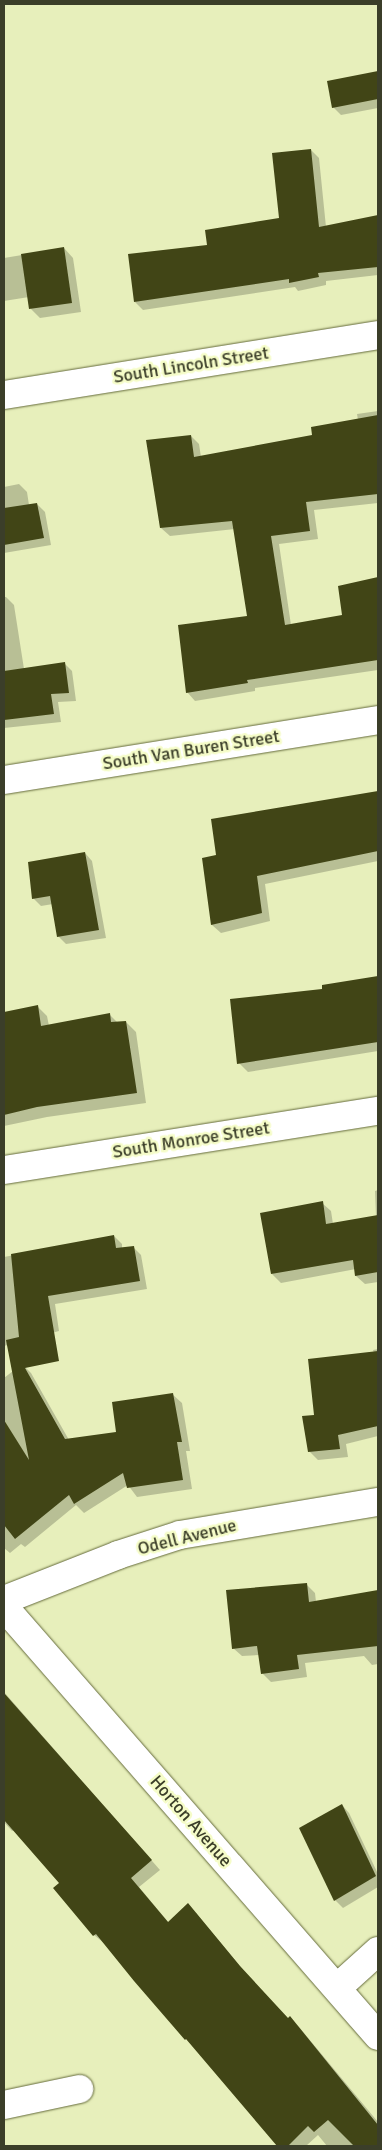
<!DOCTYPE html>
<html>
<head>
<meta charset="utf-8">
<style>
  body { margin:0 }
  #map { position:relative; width:382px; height:2150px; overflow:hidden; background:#e7efbb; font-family:Signika,sans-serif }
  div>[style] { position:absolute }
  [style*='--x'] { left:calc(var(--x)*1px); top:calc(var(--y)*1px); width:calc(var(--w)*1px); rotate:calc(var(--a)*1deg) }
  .shadow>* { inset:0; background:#0003 }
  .building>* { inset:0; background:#414516 }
  .roads { filter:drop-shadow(0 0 1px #656b3c) drop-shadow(0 0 1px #656b3c) }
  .minor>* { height:28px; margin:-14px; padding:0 14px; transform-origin:14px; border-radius:14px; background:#fff }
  span { translate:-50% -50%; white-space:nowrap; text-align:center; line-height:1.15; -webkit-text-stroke:5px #f5fcc8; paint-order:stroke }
  .street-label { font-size:18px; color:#3b3e29 }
  .frame { position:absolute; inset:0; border:5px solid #3b3e29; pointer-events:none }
</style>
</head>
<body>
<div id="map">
  <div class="shadow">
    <div style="clip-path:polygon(377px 72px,378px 108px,341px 115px,333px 107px)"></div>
    <div style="clip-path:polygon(311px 150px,319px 158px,326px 227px,378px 216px,378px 275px,326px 281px,326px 285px,298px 291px,295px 287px,143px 310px,135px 302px,209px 246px,280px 219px)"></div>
    <div style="clip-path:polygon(64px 248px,73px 258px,81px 312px,40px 318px,31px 309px,29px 297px,4px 301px,4px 258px)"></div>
    <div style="clip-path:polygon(378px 411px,378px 503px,314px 510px,318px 539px,279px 544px,291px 625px,344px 616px,340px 587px,378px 579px,378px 670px,255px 688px,255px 691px,195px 701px,187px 692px,248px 617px,235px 529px,170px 536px,161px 528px,191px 436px,199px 444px,201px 457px,313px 436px,358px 420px,357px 414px)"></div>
    <div style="clip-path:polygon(19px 484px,27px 492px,29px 505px,37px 504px,45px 512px,51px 545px,4px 553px,4px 487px)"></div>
    <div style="clip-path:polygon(4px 597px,6px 597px,14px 605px,24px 669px,64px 663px,72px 671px,76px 701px,58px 702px,61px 722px,4px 728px)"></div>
    <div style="clip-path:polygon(378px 793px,378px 863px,378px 861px,265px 884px,270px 921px,221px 933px,212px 925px,218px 856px,352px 797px)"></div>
    <div style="clip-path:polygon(85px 853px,92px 861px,106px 938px,66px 944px,58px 936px,53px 904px,41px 906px,33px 898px)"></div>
    <div style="clip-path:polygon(324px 990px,363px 997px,378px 994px,378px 1051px,248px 1072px,239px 1063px)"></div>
    <div style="clip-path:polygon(37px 1006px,47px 1016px,49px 1026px,110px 1015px,118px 1023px,126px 1022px,136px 1032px,146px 1103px,47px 1117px,4px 1126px,4px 1013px)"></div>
    <div style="clip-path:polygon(378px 1190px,378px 1282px,365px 1284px,356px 1276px,356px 1269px,281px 1283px,272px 1274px,322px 1203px,331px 1211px,333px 1224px,376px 1217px,375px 1191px)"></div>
    <div style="clip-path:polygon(114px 1236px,122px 1244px,122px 1248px,133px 1247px,141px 1255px,147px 1289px,55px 1304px,59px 1331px,4px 1346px,4px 1257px)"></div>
    <div style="clip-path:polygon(378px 1349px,378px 1436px,346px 1444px,348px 1457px,318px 1460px,309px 1451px,316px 1416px,374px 1353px,373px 1350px)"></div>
    <div style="clip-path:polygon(22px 1364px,31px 1373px,69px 1440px,117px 1433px,172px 1394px,182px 1403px,190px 1451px,186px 1451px,192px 1489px,137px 1497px,128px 1485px,84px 1513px,76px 1505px,25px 1547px,21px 1544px,10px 1553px,4px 1548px,4px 1378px)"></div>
    <div style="clip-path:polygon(306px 1584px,315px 1593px,316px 1602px,378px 1591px,378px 1664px,372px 1665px,364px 1656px,305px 1663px,307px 1677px,271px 1682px,263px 1674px,260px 1655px,242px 1656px,233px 1648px)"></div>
    <div style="clip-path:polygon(4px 1692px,160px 1870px,139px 1887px,169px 1923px,196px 1913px,249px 1977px,288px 2019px,299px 2027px,378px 2122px,378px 2146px,327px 2146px,318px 2135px,306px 2146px,279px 2146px,104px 1943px,94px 1935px,61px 1883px,14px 1830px,12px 1831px,4px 1822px)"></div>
    <div style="clip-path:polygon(342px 1805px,349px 1813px,378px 1874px,378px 1887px,343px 1908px,335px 1900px)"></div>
  </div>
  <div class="building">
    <div style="clip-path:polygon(378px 71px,378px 99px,332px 108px,327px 81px)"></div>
    <div style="clip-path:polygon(311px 149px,319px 227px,378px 215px,378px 267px,318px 273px,319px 277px,289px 283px,289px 279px,134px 302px,128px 254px,207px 245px,205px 230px,279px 218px,272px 153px)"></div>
    <div style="clip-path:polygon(64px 247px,72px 303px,29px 309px,21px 254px)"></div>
    <div style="clip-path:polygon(378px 415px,378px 494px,306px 502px,310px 531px,271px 536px,285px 625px,342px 615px,338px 586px,378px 577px,378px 660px,247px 680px,248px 683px,186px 693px,178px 625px,247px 616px,232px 521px,160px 528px,146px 440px,191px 435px,194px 457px,312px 435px,311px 427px)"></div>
    <div style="clip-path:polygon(37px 503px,44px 538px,4px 545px,4px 508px)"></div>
    <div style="clip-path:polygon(65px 662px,69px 693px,51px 694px,54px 714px,4px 720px,4px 671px)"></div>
    <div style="clip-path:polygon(378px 791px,378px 851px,257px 876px,262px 913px,211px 925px,202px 858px,216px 855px,211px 819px)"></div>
    <div style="clip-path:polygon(85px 852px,99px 930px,57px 937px,50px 896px,32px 899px,28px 862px)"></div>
    <div style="clip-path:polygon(378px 976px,378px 1042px,237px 1064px,230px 999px,322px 989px,322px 985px)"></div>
    <div style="clip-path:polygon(38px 1005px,41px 1026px,110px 1013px,111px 1022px,126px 1021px,137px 1093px,37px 1107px,4px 1115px,4px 1012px)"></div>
    <div style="clip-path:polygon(323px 1201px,326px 1224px,378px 1215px,378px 1272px,355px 1276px,353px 1260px,271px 1274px,260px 1213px)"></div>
    <div style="clip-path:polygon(114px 1235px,116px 1248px,134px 1246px,140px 1281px,48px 1296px,59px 1361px,25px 1368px,65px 1439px,116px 1432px,112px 1402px,173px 1393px,182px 1442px,177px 1442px,183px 1480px,127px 1488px,123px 1473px,74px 1504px,69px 1495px,15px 1539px,4px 1525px,4px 1420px,29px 1460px,6px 1340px,19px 1337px,11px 1254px)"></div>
    <div style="clip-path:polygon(378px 1351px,378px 1426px,338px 1435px,340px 1449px,308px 1452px,302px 1416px,314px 1415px,308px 1359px)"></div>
    <div style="clip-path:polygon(307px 1583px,309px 1602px,378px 1590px,378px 1646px,297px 1655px,299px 1669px,261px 1674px,257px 1646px,232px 1649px,226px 1590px)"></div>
    <div style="clip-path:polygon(4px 1693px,152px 1860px,131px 1878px,168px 1922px,188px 1903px,240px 1966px,288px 2018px,290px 2016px,378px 2125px,378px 2146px,354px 2146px,328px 2120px,314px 2132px,308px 2126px,288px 2146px,277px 2146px,186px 2039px,185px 2040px,134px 1981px,96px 1934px,93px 1936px,53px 1888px,59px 1883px,4px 1820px)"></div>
    <div style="clip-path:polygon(342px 1804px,376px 1876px,334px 1901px,299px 1828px)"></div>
  </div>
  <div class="roads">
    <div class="minor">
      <div style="--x:4;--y:395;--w:379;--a:-9.1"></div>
      <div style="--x:4;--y:780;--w:379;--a:-9.1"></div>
      <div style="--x:4;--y:1170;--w:379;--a:-9"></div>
      <div style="--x:4;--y:1600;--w:123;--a:-21.5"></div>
      <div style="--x:118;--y:1555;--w:65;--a:-17.9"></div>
      <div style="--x:180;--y:1535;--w:201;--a:-9.5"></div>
      <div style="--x:4;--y:1607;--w:569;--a:48.92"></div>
      <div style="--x:337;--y:1988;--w:55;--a:-42.1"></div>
      <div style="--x:4;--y:2105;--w:77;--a:-12"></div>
    </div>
  </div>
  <div class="street-label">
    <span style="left:191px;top:365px;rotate:-9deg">South Lincoln Street</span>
    <span style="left:191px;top:750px;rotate:-9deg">South Van Buren Street</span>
    <span style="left:191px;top:1140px;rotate:-9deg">South Monroe Street</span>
    <span style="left:187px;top:1537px;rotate:-14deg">Odell Avenue</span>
    <span style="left:191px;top:1821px;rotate:49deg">Horton Avenue</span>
  </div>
  <div class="frame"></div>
</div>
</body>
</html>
